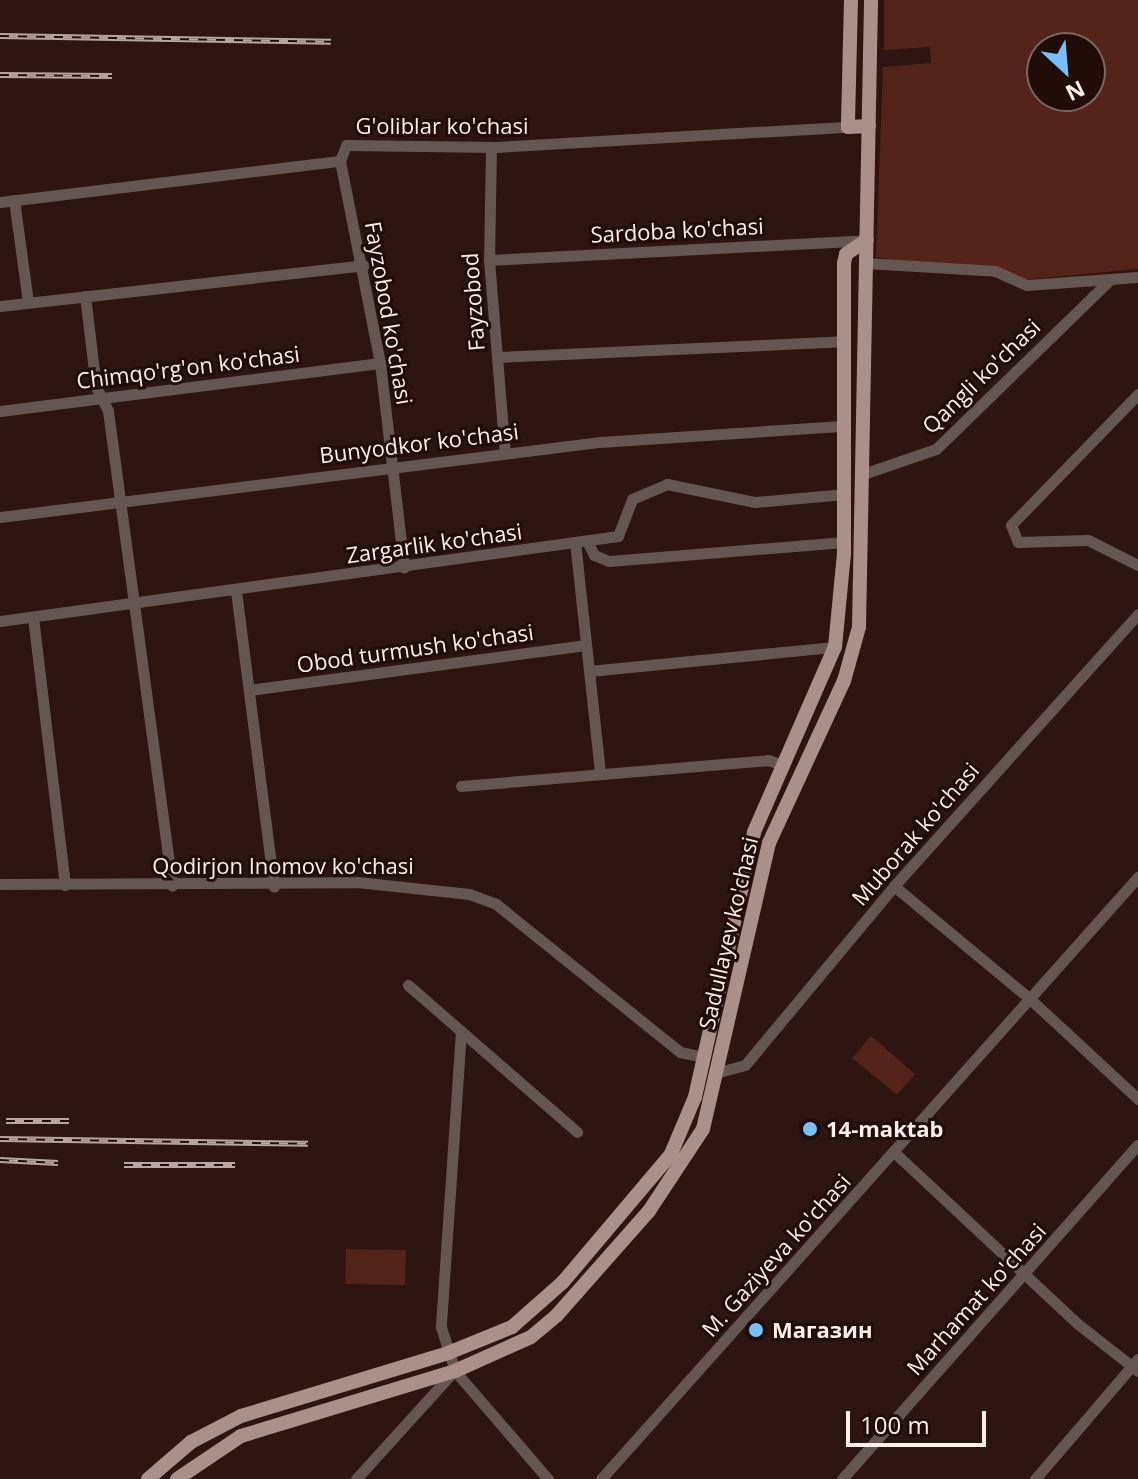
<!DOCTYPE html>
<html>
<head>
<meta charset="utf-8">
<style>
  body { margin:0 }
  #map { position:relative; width:1138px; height:1479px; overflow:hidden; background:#2d1511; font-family:"Open Sans",sans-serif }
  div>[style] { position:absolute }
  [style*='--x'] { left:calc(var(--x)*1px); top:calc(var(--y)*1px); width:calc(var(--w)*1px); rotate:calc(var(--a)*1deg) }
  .green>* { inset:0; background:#54231a }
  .minor>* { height:11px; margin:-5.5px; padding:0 5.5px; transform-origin:5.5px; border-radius:5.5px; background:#635653 }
  .major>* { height:14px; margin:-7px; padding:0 7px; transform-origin:7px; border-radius:7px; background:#aa908a }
  .rail>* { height:6px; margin-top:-3px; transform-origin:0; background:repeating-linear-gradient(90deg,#220c08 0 9px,#b7a6a3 0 18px); box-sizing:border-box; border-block:2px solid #b7a6a3 }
  .dots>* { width:22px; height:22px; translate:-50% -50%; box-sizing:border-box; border:4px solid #220c08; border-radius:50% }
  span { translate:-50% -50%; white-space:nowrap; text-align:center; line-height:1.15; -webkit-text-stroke:6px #220c08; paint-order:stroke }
  .street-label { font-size:22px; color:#fef0ed }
  .poi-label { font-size:22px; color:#fef0ed; font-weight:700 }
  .left { translate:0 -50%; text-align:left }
  .north { position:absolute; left:1026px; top:32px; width:80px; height:80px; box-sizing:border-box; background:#220c08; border:2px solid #7a6764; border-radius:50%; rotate:154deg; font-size:22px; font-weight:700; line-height:32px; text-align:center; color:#fef0ed }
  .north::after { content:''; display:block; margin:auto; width:28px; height:36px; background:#76c0f7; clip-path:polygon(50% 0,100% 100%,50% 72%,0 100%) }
  .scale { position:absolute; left:846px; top:1411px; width:140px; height:36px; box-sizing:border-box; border:4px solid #fef0ed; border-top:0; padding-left:10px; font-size:24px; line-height:28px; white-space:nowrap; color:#fef0ed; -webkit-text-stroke:6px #220c08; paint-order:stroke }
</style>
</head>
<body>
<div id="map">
  <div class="green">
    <div style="clip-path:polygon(evenodd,884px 0,1138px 0,1138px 269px,1021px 280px,876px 257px,883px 67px,931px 63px,930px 47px,884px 50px,884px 0,1042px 48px,1090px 48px,1090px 96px,1042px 96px,1042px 48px)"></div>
    <div style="clip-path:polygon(871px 1036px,915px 1074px,897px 1095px,852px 1058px)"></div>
    <div style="clip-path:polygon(346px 1249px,406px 1250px,405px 1285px,345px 1284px)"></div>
  </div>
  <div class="minor">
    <div style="--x:491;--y:147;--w:113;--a:91"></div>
    <div style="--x:489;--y:260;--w:194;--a:85.3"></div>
    <div style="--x:340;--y:161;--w:206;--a:78.8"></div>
    <div style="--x:380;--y:363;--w:206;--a:83.3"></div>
    <div style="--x:14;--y:200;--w:103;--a:82.2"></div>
    <div style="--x:0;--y:202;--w:342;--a:-6.9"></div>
    <div style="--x:340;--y:161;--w:17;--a:-69"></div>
    <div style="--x:346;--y:145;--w:150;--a:0.8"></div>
    <div style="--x:496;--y:147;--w:353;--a:-3.3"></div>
    <div style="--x:489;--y:260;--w:378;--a:-3"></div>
    <div style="--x:866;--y:263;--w:129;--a:3.5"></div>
    <div style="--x:995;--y:271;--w:35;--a:24"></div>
    <div style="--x:1027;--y:285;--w:111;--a:-4.1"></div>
    <div style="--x:85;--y:296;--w:92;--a:83.1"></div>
    <div style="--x:96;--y:387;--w:27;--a:63"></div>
    <div style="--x:108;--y:411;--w:479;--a:82.3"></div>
    <div style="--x:0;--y:306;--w:366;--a:-6.4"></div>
    <div style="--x:497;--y:357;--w:347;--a:-2.6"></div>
    <div style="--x:1138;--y:394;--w:182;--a:134.1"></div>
    <div style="--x:1011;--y:525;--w:18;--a:68"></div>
    <div style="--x:1018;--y:542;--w:70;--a:-1.6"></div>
    <div style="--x:1088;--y:540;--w:56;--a:26.6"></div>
    <div style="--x:0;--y:411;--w:383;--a:-7.2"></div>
    <div style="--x:863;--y:474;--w:77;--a:-18.9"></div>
    <div style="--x:936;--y:449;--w:244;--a:-44.2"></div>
    <div style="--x:0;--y:517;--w:605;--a:-7.13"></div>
    <div style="--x:600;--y:442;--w:245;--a:-3.8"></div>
    <div style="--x:587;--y:541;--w:16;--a:63"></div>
    <div style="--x:594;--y:555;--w:16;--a:22"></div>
    <div style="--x:609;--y:561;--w:236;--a:-4.6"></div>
    <div style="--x:575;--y:542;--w:230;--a:83.8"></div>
    <div style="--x:236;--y:591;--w:298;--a:82.7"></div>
    <div style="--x:33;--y:617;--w:270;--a:83.2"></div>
    <div style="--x:0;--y:621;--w:624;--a:-7.83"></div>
    <div style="--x:618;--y:536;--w:40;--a:-69"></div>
    <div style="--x:632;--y:499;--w:38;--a:-23"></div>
    <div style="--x:667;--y:484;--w:90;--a:11.6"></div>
    <div style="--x:755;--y:502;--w:90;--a:-5.1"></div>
    <div style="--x:589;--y:671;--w:247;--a:-5.6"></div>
    <div style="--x:249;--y:690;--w:340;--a:-7.6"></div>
    <div style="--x:461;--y:786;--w:308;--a:-4.8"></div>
    <div style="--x:768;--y:760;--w:16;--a:18"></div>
    <div style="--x:0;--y:884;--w:357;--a:-0.3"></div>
    <div style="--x:357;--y:882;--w:113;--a:6.1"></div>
    <div style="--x:469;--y:894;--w:29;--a:20"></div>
    <div style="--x:496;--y:904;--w:236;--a:38.8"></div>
    <div style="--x:680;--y:1052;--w:25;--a:12"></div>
    <div style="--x:894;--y:886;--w:175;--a:39.7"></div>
    <div style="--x:1029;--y:998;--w:149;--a:42.8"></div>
    <div style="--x:408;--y:985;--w:224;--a:41"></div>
    <div style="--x:461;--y:1031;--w:297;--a:93.9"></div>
    <div style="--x:441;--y:1327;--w:46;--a:72.3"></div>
    <div style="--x:455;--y:1371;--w:143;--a:49.3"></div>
    <div style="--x:719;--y:1072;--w:27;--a:-15"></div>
    <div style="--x:745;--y:1065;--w:233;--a:-50.2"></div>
    <div style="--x:894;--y:886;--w:365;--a:-48.1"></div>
    <div style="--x:895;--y:1153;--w:250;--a:43.1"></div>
    <div style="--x:1078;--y:1324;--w:76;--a:38.1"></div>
    <div style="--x:356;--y:1479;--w:146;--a:-47.8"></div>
    <div style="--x:601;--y:1479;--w:807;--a:-48.27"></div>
    <div style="--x:842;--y:1479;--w:446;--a:-48.5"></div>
    <div style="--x:1035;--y:1479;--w:158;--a:-49.4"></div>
  </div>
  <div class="major">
    <div style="--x:851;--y:0;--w:127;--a:91.4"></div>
    <div style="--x:848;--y:127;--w:21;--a:-3"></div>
    <div style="--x:148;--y:1479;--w:57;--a:-40.7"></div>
    <div style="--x:191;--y:1442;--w:56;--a:-27.5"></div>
    <div style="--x:241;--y:1416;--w:216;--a:-16.9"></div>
    <div style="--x:448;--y:1353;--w:69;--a:-22.1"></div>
    <div style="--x:512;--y:1327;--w:68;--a:-41.4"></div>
    <div style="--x:563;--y:1282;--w:167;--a:-49.8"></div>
    <div style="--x:671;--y:1154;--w:62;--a:-67.2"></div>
    <div style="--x:695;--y:1097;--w:271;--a:-77.4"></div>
    <div style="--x:754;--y:832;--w:202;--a:-66.4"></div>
    <div style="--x:835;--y:647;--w:93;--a:-84.5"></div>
    <div style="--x:844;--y:554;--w:291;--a:-90"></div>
    <div style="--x:844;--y:263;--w:9;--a:-77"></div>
    <div style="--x:846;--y:254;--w:25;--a:-34"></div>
    <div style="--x:177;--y:1479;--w:77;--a:-33.9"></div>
    <div style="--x:241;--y:1436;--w:224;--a:-16.9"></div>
    <div style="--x:455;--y:1371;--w:83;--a:-24.1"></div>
    <div style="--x:531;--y:1337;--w:34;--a:-40"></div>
    <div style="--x:557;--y:1315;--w:139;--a:-48.5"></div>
    <div style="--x:649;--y:1211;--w:98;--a:-56.6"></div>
    <div style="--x:703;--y:1129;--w:294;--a:-77"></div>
    <div style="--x:769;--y:843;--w:179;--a:-65.2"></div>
    <div style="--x:844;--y:681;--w:56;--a:-74.5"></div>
    <div style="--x:859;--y:627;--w:627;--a:-88.9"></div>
  </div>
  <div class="rail">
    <div style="--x:0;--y:36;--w:331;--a:1"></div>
    <div style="--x:0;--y:75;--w:112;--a:0.5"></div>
    <div style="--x:6;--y:1121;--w:63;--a:0"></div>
    <div style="--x:0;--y:1139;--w:308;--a:0.9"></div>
    <div style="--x:0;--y:1160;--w:58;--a:3"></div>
    <div style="--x:124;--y:1165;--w:111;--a:0"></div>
  </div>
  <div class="dots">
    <div style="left:810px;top:1129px;background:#76c0f7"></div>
    <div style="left:756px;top:1330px;background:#76c0f7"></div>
  </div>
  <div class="street-label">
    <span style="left:442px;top:126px">G'oliblar ko'chasi</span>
    <span style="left:677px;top:230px;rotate:-3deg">Sardoba ko'chasi</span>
    <span style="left:473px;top:302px;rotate:-94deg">Fayzobod</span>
    <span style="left:389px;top:313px;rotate:80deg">Fayzobod ko'chasi</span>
    <span style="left:188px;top:367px;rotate:-7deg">Chimqo'rg'on ko'chasi</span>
    <span style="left:981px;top:376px;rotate:-44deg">Qangli ko'chasi</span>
    <span style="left:419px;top:443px;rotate:-7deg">Bunyodkor ko'chasi</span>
    <span style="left:434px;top:543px;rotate:-8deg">Zargarlik ko'chasi</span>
    <span style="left:415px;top:648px;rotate:-8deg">Obod turmush ko'chasi</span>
    <span style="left:915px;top:834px;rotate:-49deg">Muborak ko'chasi</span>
    <span style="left:283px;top:866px">Qodirjon Inomov ko'chasi</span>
    <span style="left:728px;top:933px;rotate:-77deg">Sadullayev ko'chasi</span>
    <span style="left:776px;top:1255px;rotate:-48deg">M. Gaziyeva ko'chasi</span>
    <span style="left:976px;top:1299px;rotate:-48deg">Marhamat ko'chasi</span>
  </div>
  <div class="poi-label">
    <span class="left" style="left:826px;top:1129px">14-maktab</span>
    <span class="left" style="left:772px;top:1330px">Магазин</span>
  </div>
  <div class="north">N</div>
  <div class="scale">100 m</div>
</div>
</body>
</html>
